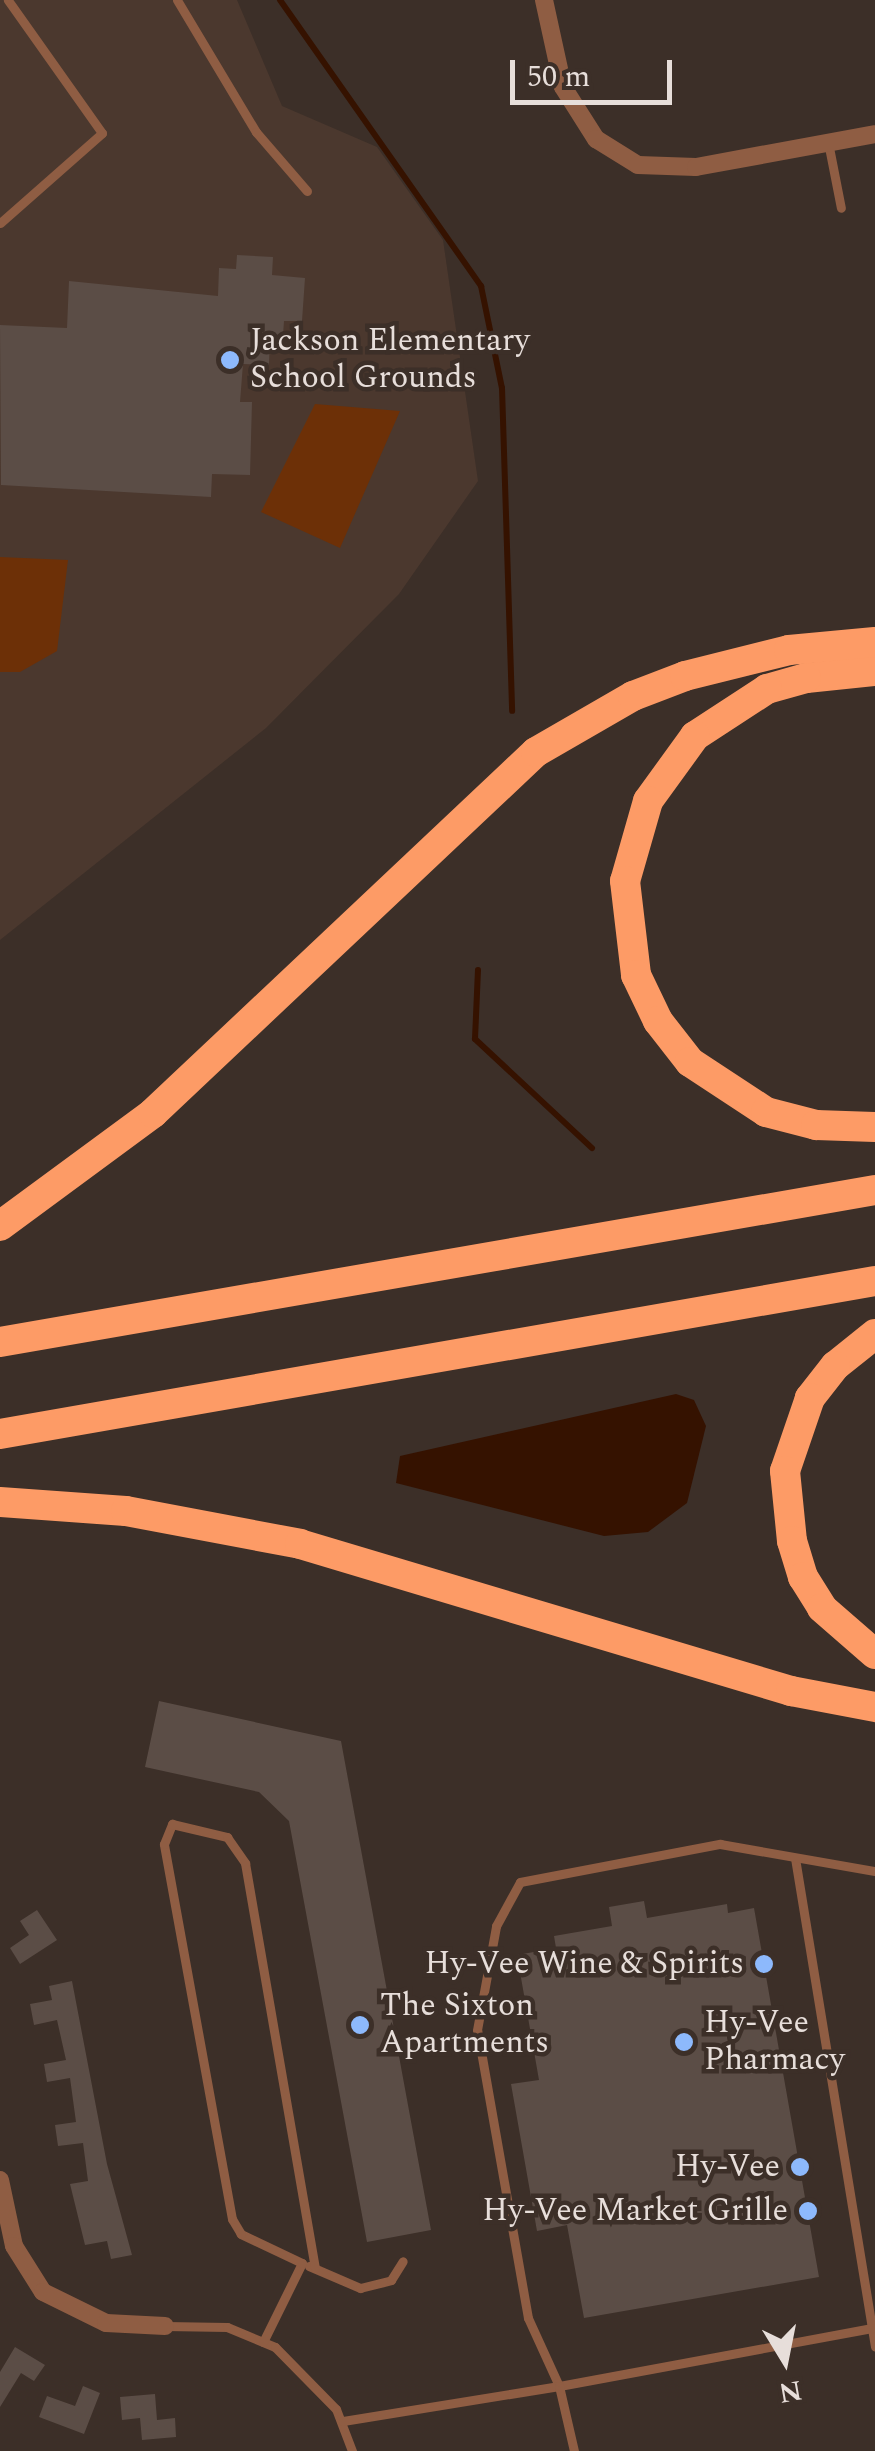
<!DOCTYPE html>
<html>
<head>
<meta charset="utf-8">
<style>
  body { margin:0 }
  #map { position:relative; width:875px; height:2451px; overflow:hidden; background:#3c2f28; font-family:Spectral,serif }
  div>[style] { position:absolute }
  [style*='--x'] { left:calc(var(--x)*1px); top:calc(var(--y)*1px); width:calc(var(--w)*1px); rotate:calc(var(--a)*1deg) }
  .built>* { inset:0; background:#4b382e }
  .green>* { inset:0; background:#6d3007 }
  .water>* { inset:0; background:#351200 }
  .stream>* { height:6px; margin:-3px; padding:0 3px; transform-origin:3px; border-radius:3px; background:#351200 }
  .building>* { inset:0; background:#5b4d46 }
  .lane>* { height:9px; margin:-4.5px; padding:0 4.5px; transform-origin:4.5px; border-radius:4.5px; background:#8f5d43 }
  .street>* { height:18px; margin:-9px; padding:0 9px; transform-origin:9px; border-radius:9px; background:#8f5d43 }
  .highway>* { height:30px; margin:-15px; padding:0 15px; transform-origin:15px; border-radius:15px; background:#fd9b66 }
  .dots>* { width:28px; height:28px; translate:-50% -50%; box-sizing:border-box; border:5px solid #3c2f28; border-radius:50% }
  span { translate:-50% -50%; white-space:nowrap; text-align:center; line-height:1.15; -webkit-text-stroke:9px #3c2f28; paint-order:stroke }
  .poi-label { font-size:32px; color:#e7deda }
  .left { translate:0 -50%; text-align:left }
  .right { translate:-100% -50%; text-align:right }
  .north { position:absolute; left:735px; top:2311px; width:100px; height:100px; -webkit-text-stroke:8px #3c2f28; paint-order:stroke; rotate:170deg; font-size:28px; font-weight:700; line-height:40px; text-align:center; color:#e7deda }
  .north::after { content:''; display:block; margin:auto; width:35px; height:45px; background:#e7deda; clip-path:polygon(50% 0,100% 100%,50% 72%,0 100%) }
  .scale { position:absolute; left:510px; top:60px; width:162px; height:45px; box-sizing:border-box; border:5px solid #e7deda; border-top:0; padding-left:12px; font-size:30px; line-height:35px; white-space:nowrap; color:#e7deda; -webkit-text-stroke:8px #3c2f28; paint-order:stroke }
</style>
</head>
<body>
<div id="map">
  <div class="built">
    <div style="clip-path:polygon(0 0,237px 0,282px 106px,377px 147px,443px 240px,478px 481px,399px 594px,266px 728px,0 940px)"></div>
  </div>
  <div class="green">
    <div style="clip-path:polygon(315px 404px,400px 411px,340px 548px,261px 512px)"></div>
    <div style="clip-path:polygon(0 557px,68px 560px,57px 651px,20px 672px,0 672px)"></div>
  </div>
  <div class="water">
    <div style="clip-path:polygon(676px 1394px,694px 1400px,706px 1426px,687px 1503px,648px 1532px,604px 1536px,396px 1483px,400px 1456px)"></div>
  </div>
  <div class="stream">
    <div style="--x:280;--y:0;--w:350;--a:54.9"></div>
    <div style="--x:481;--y:286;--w:104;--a:78.4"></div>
    <div style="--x:502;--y:388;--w:323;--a:88.2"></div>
    <div style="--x:478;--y:970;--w:69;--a:92.5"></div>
    <div style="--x:475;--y:1039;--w:160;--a:43"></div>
  </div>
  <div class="building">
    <div style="clip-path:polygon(237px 255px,273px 257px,272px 275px,305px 278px,302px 321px,284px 321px,283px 335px,270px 335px,269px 365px,243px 364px,240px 402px,252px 402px,250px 475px,212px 474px,211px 497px,1px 485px,0 325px,67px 328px,69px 281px,218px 296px,219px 268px,236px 269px)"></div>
    <div style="clip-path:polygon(159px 1701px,341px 1741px,431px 2230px,367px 2242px,289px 1821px,259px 1792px,145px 1767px)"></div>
    <div style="clip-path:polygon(644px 1901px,647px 1918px,727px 1904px,728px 1913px,754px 1908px,819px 2277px,584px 2318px,567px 2225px,537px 2231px,511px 2084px,539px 2080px,517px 1955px,556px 1948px,554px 1936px,612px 1926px,609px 1907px)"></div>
    <div style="clip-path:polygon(37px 1910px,57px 1940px,20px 1964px,10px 1948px,29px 1935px,20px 1921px)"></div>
    <div style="clip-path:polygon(72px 1981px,107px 2164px,132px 2255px,111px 2259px,107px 2241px,85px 2245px,70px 2184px,88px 2181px,83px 2143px,58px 2146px,55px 2125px,76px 2122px,70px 2078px,47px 2082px,44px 2064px,66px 2060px,57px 2020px,34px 2025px,30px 2004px,52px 2000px,49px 1986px)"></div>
    <div style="clip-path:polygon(15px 2347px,45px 2365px,34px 2381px,21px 2373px,0 2407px,0 2372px)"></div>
    <div style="clip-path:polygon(83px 2386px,100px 2393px,84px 2434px,39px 2417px,47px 2396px,75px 2406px)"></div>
    <div style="clip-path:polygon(155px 2394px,157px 2420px,175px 2418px,176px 2437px,142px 2440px,140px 2418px,122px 2420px,120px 2397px)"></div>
  </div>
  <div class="lane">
    <div style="--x:177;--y:0;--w:154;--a:59.1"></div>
    <div style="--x:256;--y:132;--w:78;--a:49.2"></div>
    <div style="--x:828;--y:142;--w:67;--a:78.9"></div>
    <div style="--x:0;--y:223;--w:136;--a:-41.4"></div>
    <div style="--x:102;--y:133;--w:163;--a:-125.3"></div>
    <div style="--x:795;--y:1858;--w:495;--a:80.7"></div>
    <div style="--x:309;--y:2266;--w:56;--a:23.3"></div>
    <div style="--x:360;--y:2288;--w:32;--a:-14"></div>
    <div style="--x:391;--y:2280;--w:22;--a:-58"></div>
    <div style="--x:165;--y:2326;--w:62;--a:0.9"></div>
    <div style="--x:227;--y:2327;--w:52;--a:22.6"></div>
    <div style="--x:275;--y:2347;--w:87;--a:45.5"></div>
    <div style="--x:336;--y:2409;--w:45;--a:69.1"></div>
    <div style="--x:872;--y:2328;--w:318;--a:169.5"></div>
    <div style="--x:559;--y:2386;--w:75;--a:-114.5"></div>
    <div style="--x:528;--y:2318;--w:292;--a:-100"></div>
    <div style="--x:477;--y:2030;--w:106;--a:-79.6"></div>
    <div style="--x:496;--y:1926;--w:50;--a:-61.4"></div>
    <div style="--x:520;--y:1882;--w:204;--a:-10.8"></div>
    <div style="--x:720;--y:1844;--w:157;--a:9.9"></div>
    <div style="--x:263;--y:2342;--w:88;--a:-63.7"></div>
    <div style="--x:302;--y:2263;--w:68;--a:-154.6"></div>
    <div style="--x:241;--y:2234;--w:17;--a:-121"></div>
    <div style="--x:232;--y:2219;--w:381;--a:-100.3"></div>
    <div style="--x:164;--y:1844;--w:22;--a:-68"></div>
    <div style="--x:172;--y:1824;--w:57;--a:13.3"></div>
    <div style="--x:227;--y:1837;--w:32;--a:55"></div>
    <div style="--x:245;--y:1863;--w:411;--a:80.2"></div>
    <div style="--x:343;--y:2421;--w:219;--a:-9.2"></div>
    <div style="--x:559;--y:2386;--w:67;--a:77"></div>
  </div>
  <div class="street">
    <div style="--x:544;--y:0;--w:89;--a:77.7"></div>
    <div style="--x:563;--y:87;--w:62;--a:57.6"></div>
    <div style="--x:596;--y:139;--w:49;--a:31.8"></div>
    <div style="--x:638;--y:165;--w:58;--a:2"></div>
    <div style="--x:696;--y:167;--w:182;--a:-10.4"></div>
    <div style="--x:0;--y:2180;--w:67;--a:78"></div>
    <div style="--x:14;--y:2246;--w:54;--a:57.8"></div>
    <div style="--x:43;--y:2292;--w:70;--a:26.2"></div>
    <div style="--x:106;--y:2323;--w:59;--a:2.9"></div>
  </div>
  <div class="highway">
    <div style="--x:875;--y:671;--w:69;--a:174.2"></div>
    <div style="--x:806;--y:678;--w:41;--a:164.2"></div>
    <div style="--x:767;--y:689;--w:86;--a:146.9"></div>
    <div style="--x:695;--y:736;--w:80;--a:125.9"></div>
    <div style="--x:648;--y:801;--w:83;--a:106"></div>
    <div style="--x:625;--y:881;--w:95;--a:83.3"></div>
    <div style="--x:636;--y:975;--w:51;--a:64.4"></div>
    <div style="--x:658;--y:1021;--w:52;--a:52"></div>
    <div style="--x:690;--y:1062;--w:91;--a:33.3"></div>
    <div style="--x:766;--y:1112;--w:52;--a:14.6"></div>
    <div style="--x:816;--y:1125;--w:59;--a:1.9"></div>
    <div style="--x:0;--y:1226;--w:190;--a:-36.4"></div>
    <div style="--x:153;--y:1113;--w:526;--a:-43.31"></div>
    <div style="--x:536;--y:752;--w:112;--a:-30"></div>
    <div style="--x:633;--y:696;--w:56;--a:-21"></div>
    <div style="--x:685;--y:676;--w:107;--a:-14"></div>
    <div style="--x:789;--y:650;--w:86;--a:-5.3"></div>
    <div style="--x:875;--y:1334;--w:51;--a:141.3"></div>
    <div style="--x:835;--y:1366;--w:41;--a:128"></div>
    <div style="--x:810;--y:1398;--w:77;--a:108.9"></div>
    <div style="--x:785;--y:1471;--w:70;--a:84.3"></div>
    <div style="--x:792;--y:1541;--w:38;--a:73"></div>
    <div style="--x:803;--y:1577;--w:36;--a:58"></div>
    <div style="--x:822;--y:1608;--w:70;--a:41"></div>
    <div style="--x:0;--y:1342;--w:888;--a:-9.85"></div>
    <div style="--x:0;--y:1434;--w:888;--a:-9.92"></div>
    <div style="--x:0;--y:1502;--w:126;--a:4.1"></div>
    <div style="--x:126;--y:1511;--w:177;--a:10.7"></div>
    <div style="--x:300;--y:1544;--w:513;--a:16.67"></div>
    <div style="--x:791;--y:1691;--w:86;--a:10.8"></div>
  </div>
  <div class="dots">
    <div style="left:230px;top:360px;background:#8db9fc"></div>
    <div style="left:764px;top:1964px;background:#8db9fc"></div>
    <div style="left:360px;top:2025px;background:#8db9fc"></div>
    <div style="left:684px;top:2042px;background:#8db9fc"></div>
    <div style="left:800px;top:2167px;background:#8db9fc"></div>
    <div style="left:808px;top:2211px;background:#8db9fc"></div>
  </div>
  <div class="poi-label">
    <span class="left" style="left:250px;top:360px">Jackson Elementary<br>School Grounds</span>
    <span class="right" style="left:744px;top:1964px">Hy-Vee Wine &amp; Spirits</span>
    <span class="left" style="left:380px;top:2025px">The Sixton<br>Apartments</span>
    <span class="left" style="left:704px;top:2042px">Hy-Vee<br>Pharmacy</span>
    <span class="right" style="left:780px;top:2167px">Hy-Vee</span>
    <span class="right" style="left:788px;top:2211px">Hy-Vee Market Grille</span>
  </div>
  <div class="north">N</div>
  <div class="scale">50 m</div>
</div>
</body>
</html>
